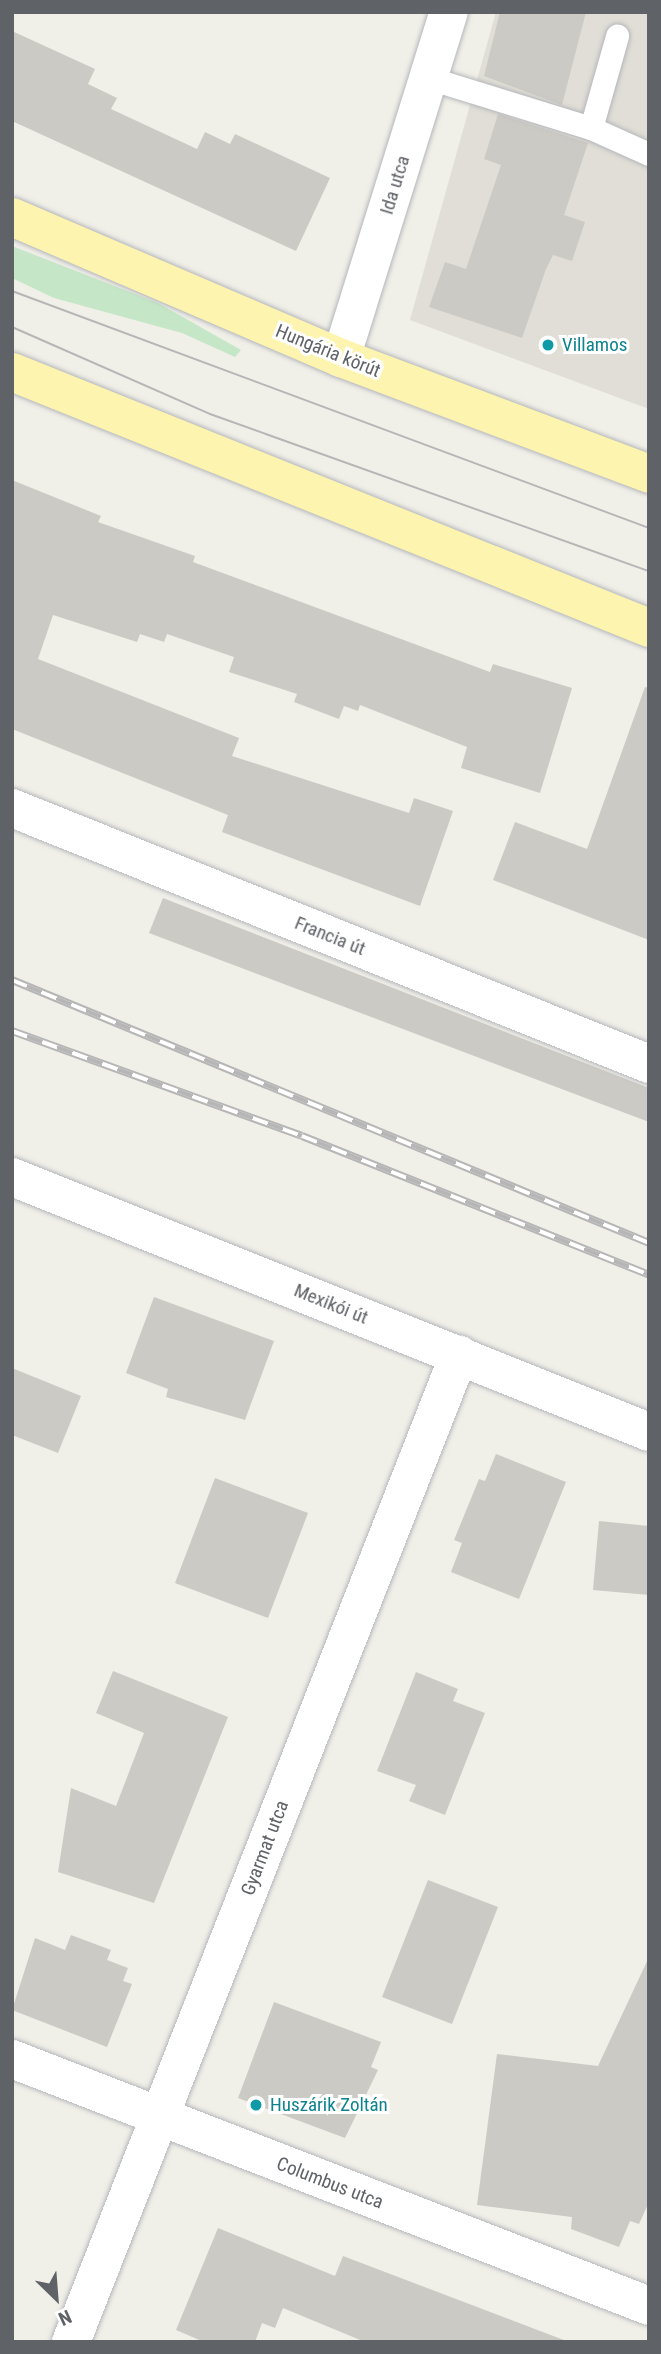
<!DOCTYPE html>
<html>
<head>
<meta charset="utf-8">
<style>
  body { margin:0 }
  #map { position:relative; width:661px; height:2354px; overflow:hidden; background:#f0efe8; font-family:"Roboto Condensed",sans-serif }
  div>[style] { position:absolute }
  [style*='--x'] { left:calc(var(--x)*1px); top:calc(var(--y)*1px); width:calc(var(--w)*1px); rotate:calc(var(--a)*1deg) }
  .education>* { inset:0; background:#e0ded6 }
  .green>* { inset:0; background:#c5e7c7 }
  .building>* { inset:0; background:#cccac4 }
  .roads { filter:drop-shadow(0 0 2px #b5b7bb) drop-shadow(0 0 2px #b5b7bb) }
  .lane>* { height:23px; margin:-11.5px; padding:0 11.5px; transform-origin:11.5px; border-radius:11.5px; background:#fff }
  .street>* { height:38px; margin:-19px; padding:0 19px; transform-origin:19px; border-radius:19px; background:#fff }
  .secondary>* { height:38px; margin:-19px; padding:0 19px; transform-origin:19px; border-radius:19px; background:#fff }
  .primary>* { height:38px; margin:-19px; padding:0 19px; transform-origin:19px; border-radius:19px; background:#fdf4b0 }
  .tram>* { height:2px; margin:-1px; padding:0 1px; transform-origin:1px; border-radius:1px; background:#b6b6b7 }
  .rail>* { height:8px; margin-top:-4px; transform-origin:0; background:repeating-linear-gradient(90deg,#fff 0 16px,#b6b6b7 0 32px); box-sizing:border-box; border-block:2px solid #b6b6b7 }
  .dots>* { width:19px; height:19px; translate:-50% -50%; box-sizing:border-box; border:4px solid #fff; border-radius:50% }
  span { translate:-50% -50%; white-space:nowrap; text-align:center; line-height:1.15; -webkit-text-stroke:6px #fff; paint-order:stroke }
  .street-label { font-size:19px; color:#5f6267 }
  .culture-label { font-size:19px; color:#0d838f }
  .left { translate:0 -50%; text-align:left }
  .frame { position:absolute; inset:0; border:14px solid #5f6267; pointer-events:none }
  .north { position:absolute; left:21px; top:2263px; width:70px; height:70px; -webkit-text-stroke:5px #fff; paint-order:stroke; rotate:155deg; font-size:19px; font-weight:700; line-height:28px; text-align:center; color:#5f6267 }
  .north::after { content:''; display:block; margin:auto; width:24px; height:32px; background:#5f6267; clip-path:polygon(50% 0,100% 100%,50% 72%,0 100%) }
</style>
</head>
<body>
<div id="map">
  <div class="education">
    <div style="clip-path:polygon(496px 12px,649px 12px,649px 409px,410px 320px)"></div>
  </div>
  <div class="green">
    <div style="clip-path:polygon(12px 246px,158px 303px,241px 350px,235px 357px,182px 333px,54px 298px,12px 278px)"></div>
  </div>
  <div class="building">
    <div style="clip-path:polygon(500px 12px,586px 12px,562px 105px,484px 76px)"></div>
    <div style="clip-path:polygon(12px 31px,95px 69px,88px 84px,117px 98px,111px 109px,197px 149px,205px 132px,230px 144px,235px 134px,330px 178px,296px 251px,12px 121px)"></div>
    <div style="clip-path:polygon(498px 114px,588px 143px,564px 215px,585px 222px,572px 261px,553px 255px,546px 269px,522px 338px,429px 307px,445px 262px,466px 269px,501px 165px,484px 159px)"></div>
    <div style="clip-path:polygon(12px 480px,101px 516px,98px 522px,195px 556px,193px 562px,490px 672px,493px 664px,572px 688px,540px 793px,461px 768px,467px 747px,360px 705px,358px 711px,344px 706px,339px 719px,294px 702px,297px 694px,229px 672px,234px 657px,167px 634px,164px 642px,140px 634px,137px 642px,53px 615px,38px 659px,239px 738px,232px 756px,409px 813px,414px 798px,453px 811px,420px 906px,222px 832px,228px 815px,12px 729px)"></div>
    <div style="clip-path:polygon(645px 687px,649px 688px,649px 940px,493px 880px,515px 822px,587px 849px)"></div>
    <div style="clip-path:polygon(163px 898px,649px 1088px,649px 1122px,149px 933px)"></div>
    <div style="clip-path:polygon(154px 1297px,274px 1341px,245px 1420px,166px 1397px,168px 1389px,126px 1373px)"></div>
    <div style="clip-path:polygon(12px 1368px,81px 1396px,58px 1453px,12px 1435px)"></div>
    <div style="clip-path:polygon(496px 1454px,566px 1482px,519px 1599px,451px 1572px,462px 1543px,454px 1540px,479px 1479px,485px 1481px)"></div>
    <div style="clip-path:polygon(215px 1478px,308px 1513px,268px 1618px,175px 1583px)"></div>
    <div style="clip-path:polygon(599px 1521px,649px 1526px,649px 1595px,593px 1590px)"></div>
    <div style="clip-path:polygon(113px 1671px,228px 1717px,154px 1903px,58px 1872px,71px 1788px,116px 1806px,144px 1733px,96px 1713px)"></div>
    <div style="clip-path:polygon(416px 1672px,458px 1689px,453px 1701px,485px 1713px,445px 1815px,409px 1801px,416px 1785px,377px 1771px)"></div>
    <div style="clip-path:polygon(428px 1880px,498px 1907px,452px 2024px,382px 1997px)"></div>
    <div style="clip-path:polygon(71px 1935px,111px 1950px,107px 1960px,128px 1968px,123px 1981px,132px 1984px,107px 2047px,12px 2010px,35px 1938px,65px 1950px)"></div>
    <div style="clip-path:polygon(649px 1957px,649px 2202px,639px 2224px,630px 2221px,619px 2247px,571px 2229px,572px 2217px,477px 2205px,497px 2054px,598px 2066px)"></div>
    <div style="clip-path:polygon(274px 2002px,381px 2042px,371px 2067px,378px 2070px,345px 2138px,238px 2098px)"></div>
    <div style="clip-path:polygon(218px 2228px,335px 2276px,343px 2256px,569px 2342px,365px 2342px,283px 2308px,275px 2328px,262px 2323px,255px 2342px,204px 2342px,176px 2330px)"></div>
  </div>
  <div class="roads">
    <div class="lane">
      <div style="--x:429;--y:78;--w:170;--a:17.2"></div>
      <div style="--x:591;--y:128;--w:64;--a:24.1"></div>
      <div style="--x:591;--y:128;--w:96;--a:-74.2"></div>
    </div>
    <div class="street">
      <div style="--x:341;--y:358;--w:362;--a:-72.7"></div>
      <div style="--x:12;--y:808;--w:687;--a:21.89"></div>
      <div style="--x:12;--y:2059;--w:683;--a:21.19"></div>
      <div style="--x:71;--y:2342;--w:1061;--a:-68.54"></div>
    </div>
    <div class="secondary">
      <div style="--x:12;--y:1177;--w:686;--a:21.82"></div>
    </div>
    <div class="primary">
      <div style="--x:12;--y:217;--w:358;--a:23.2"></div>
      <div style="--x:341;--y:358;--w:329;--a:20.6"></div>
      <div style="--x:12;--y:372;--w:687;--a:21.89"></div>
    </div>
  </div>
  <div class="tram">
    <div style="--x:12;--y:291;--w:680;--a:20.41"></div>
    <div style="--x:12;--y:327;--w:216;--a:23.7"></div>
    <div style="--x:210;--y:414;--w:466;--a:19.7"></div>
  </div>
  <div class="rail">
    <div style="--x:12;--y:980;--w:689;--a:22.43"></div>
    <div style="--x:12;--y:1031;--w:308;--a:19.9"></div>
    <div style="--x:302;--y:1136;--w:374;--a:21.8"></div>
  </div>
  <div class="dots">
    <div style="left:548px;top:345px;background:#0f9aa8"></div>
    <div style="left:256px;top:2105px;background:#0f9aa8"></div>
  </div>
  <div class="street-label">
    <span style="left:395px;top:185px;rotate:-73deg">Ida utca</span>
    <span style="left:328px;top:351px;rotate:22deg">Hungária körút</span>
    <span style="left:330px;top:936px;rotate:22deg">Francia út</span>
    <span style="left:331px;top:1304px;rotate:22deg">Mexikói út</span>
    <span style="left:265px;top:1848px;rotate:-69deg">Gyarmat utca</span>
    <span style="left:330px;top:2183px;rotate:21deg">Columbus utca</span>
  </div>
  <div class="culture-label">
    <span class="left" style="left:562px;top:345px">Villamos</span>
    <span class="left" style="left:270px;top:2105px">Huszárik Zoltán</span>
  </div>
  <div class="frame"></div>
  <div class="north">N</div>
</div>
</body>
</html>
